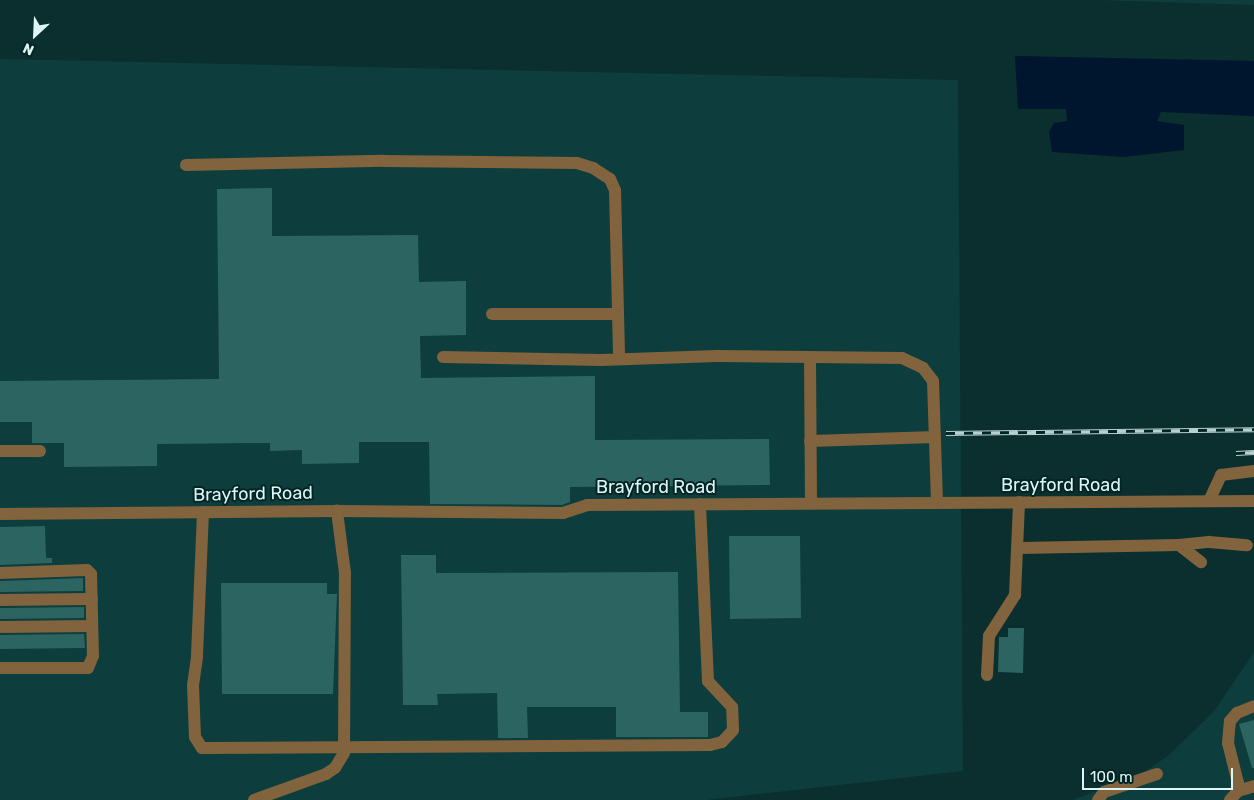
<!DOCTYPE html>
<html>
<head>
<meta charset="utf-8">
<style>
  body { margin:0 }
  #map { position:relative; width:1254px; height:800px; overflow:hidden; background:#0a2f2e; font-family:Rubik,sans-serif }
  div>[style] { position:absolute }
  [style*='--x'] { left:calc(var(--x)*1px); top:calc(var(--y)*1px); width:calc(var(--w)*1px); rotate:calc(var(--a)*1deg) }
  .built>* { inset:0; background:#0d3d3c }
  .water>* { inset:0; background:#00152e }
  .building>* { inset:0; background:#2c6462 }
  .minor>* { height:12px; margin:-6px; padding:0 6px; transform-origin:6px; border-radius:6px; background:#81633d }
  .rail>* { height:5px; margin-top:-2.5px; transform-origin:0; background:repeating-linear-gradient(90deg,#002524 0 9px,#b7d1d0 0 18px); box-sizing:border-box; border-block:1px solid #b7d1d0 }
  span { translate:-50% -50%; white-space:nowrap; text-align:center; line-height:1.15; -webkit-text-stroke:4px #002524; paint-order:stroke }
  .street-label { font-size:18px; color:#def6f5 }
  .north { position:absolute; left:10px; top:10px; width:50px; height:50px; -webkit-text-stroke:4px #002524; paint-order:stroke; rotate:205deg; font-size:14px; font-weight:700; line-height:20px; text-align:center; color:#def6f5 }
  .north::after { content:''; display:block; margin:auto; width:18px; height:22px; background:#def6f5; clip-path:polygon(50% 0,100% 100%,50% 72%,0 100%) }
  .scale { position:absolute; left:1082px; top:768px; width:151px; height:22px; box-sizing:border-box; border:2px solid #def6f5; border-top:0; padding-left:6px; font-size:15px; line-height:18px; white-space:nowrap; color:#def6f5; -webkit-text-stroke:4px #002524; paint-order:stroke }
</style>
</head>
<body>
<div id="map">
  <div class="built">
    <div style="clip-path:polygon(1098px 0,1254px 0,1254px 5px)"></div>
    <div style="clip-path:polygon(0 59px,958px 80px,963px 771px,707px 800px,0 800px)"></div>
    <div style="clip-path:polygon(1254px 652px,1254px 800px,1073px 800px,1144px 772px,1168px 756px,1215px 710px)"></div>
  </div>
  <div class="water">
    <div style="clip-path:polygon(1015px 56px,1254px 61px,1254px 116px,1161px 112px,1157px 121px,1184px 125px,1184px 150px,1124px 157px,1052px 152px,1049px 132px,1054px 123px,1067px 121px,1066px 109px,1018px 109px)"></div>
  </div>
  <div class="building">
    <div style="clip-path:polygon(272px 188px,272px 236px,418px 235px,419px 282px,466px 281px,466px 335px,420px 336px,421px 378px,595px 376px,595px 440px,769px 439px,770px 485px,570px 487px,570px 502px,562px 505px,430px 504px,429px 442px,359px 442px,359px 463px,302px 464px,302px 450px,270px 451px,270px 443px,157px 444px,157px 466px,64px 467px,64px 443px,32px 443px,32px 422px,0 422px,0 381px,219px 379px,217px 189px)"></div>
    <div style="clip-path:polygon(45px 526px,46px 558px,52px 558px,52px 563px,0 565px,0 527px)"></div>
    <div style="clip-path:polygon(729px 536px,800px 536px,801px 618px,730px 619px)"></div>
    <div style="clip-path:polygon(401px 555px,436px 555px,436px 573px,678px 572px,680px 712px,708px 712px,708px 737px,616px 737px,616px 707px,527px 707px,528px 738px,498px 738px,497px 693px,437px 694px,438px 705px,403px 705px)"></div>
    <div style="clip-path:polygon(83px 578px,83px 591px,0 592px,0 581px)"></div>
    <div style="clip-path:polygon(221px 583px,327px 583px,327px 594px,337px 594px,333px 694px,222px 694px)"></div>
    <div style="clip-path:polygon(84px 607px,84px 618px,0 619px,0 608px)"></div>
    <div style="clip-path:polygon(1008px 628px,1024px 628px,1023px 673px,998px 672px,999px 637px,1008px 637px)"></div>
    <div style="clip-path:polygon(84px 634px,85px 648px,0 649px,0 635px)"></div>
    <div style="clip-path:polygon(1254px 720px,1254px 768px,1252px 768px,1239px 724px)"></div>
  </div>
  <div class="minor">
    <div style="--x:186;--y:165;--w:198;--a:-1.2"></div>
    <div style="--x:384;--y:161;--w:193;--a:0.6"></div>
    <div style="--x:577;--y:163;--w:17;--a:17"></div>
    <div style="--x:593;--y:168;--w:20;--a:33"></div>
    <div style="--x:610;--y:179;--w:12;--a:66"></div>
    <div style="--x:615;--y:190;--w:169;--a:88.6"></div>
    <div style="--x:492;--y:314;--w:125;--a:0"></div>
    <div style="--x:443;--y:357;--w:158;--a:1.1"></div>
    <div style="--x:601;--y:360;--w:116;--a:-2"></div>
    <div style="--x:717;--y:356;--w:185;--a:0.6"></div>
    <div style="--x:902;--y:358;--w:23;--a:25"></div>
    <div style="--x:923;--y:368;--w:16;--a:52"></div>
    <div style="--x:933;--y:381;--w:121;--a:88.1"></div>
    <div style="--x:810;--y:358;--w:145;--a:89.6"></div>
    <div style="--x:810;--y:441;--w:125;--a:-1.8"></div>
    <div style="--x:0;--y:451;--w:40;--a:0"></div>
    <div style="--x:1209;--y:501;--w:29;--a:-65"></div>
    <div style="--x:1221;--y:475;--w:33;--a:-7"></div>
    <div style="--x:203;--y:512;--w:145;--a:92.4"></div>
    <div style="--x:197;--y:657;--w:28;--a:98"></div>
    <div style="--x:193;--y:685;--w:52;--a:87.8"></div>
    <div style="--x:195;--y:737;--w:13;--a:58"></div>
    <div style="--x:202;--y:748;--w:508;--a:-0.34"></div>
    <div style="--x:710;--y:745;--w:12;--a:-14"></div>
    <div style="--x:722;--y:742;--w:16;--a:-47"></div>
    <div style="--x:733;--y:730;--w:23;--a:-92"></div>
    <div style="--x:732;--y:707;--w:35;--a:-133"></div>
    <div style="--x:708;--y:681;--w:177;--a:-92.6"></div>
    <div style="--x:0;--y:514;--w:337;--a:-0.5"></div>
    <div style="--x:337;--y:511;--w:226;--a:0.5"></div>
    <div style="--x:563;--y:513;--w:25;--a:-18"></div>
    <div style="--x:587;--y:505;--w:667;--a:-0.34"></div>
    <div style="--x:1179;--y:545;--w:30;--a:-6"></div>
    <div style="--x:1209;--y:542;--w:38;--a:5"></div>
    <div style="--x:1019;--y:548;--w:160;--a:-1.1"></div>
    <div style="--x:1179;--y:545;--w:28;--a:38"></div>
    <div style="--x:0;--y:573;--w:87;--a:-2"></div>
    <div style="--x:87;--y:570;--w:6;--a:45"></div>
    <div style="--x:91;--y:574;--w:82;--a:88.6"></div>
    <div style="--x:93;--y:656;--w:13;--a:113"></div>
    <div style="--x:88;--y:668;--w:88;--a:180"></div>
    <div style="--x:0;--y:600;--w:92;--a:-0.6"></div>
    <div style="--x:0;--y:627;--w:92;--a:-0.6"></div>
    <div style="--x:987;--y:675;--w:39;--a:-87"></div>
    <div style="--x:989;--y:636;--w:49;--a:-57.6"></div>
    <div style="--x:1015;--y:595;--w:93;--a:-87.5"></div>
    <div style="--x:1238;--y:791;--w:17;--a:-17"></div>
    <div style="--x:254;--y:800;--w:77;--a:-19.9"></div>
    <div style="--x:326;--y:774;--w:11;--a:-34"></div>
    <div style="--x:335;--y:768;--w:17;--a:-59"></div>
    <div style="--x:344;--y:753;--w:180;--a:-89.7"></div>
    <div style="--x:345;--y:573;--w:63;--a:-97.4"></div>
    <div style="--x:1098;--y:800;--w:10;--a:-53"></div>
    <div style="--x:1104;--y:792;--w:56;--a:-18.8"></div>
    <div style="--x:1230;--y:800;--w:12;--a:-48"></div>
    <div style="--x:1238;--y:791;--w:8;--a:-90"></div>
    <div style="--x:1238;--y:783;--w:41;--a:-104"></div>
    <div style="--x:1228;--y:743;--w:22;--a:-85"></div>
    <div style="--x:1230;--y:721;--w:11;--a:-49"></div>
    <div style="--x:1237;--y:713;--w:18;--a:-22"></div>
  </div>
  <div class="rail">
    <div style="--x:946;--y:433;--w:308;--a:-0.7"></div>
    <div style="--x:1236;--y:453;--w:18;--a:-3"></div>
  </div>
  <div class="street-label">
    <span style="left:1061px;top:485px">Brayford Road</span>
    <span style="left:656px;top:487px">Brayford Road</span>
    <span style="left:253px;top:494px;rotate:-1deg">Brayford Road</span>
  </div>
  <div class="north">N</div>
  <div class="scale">100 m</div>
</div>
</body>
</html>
